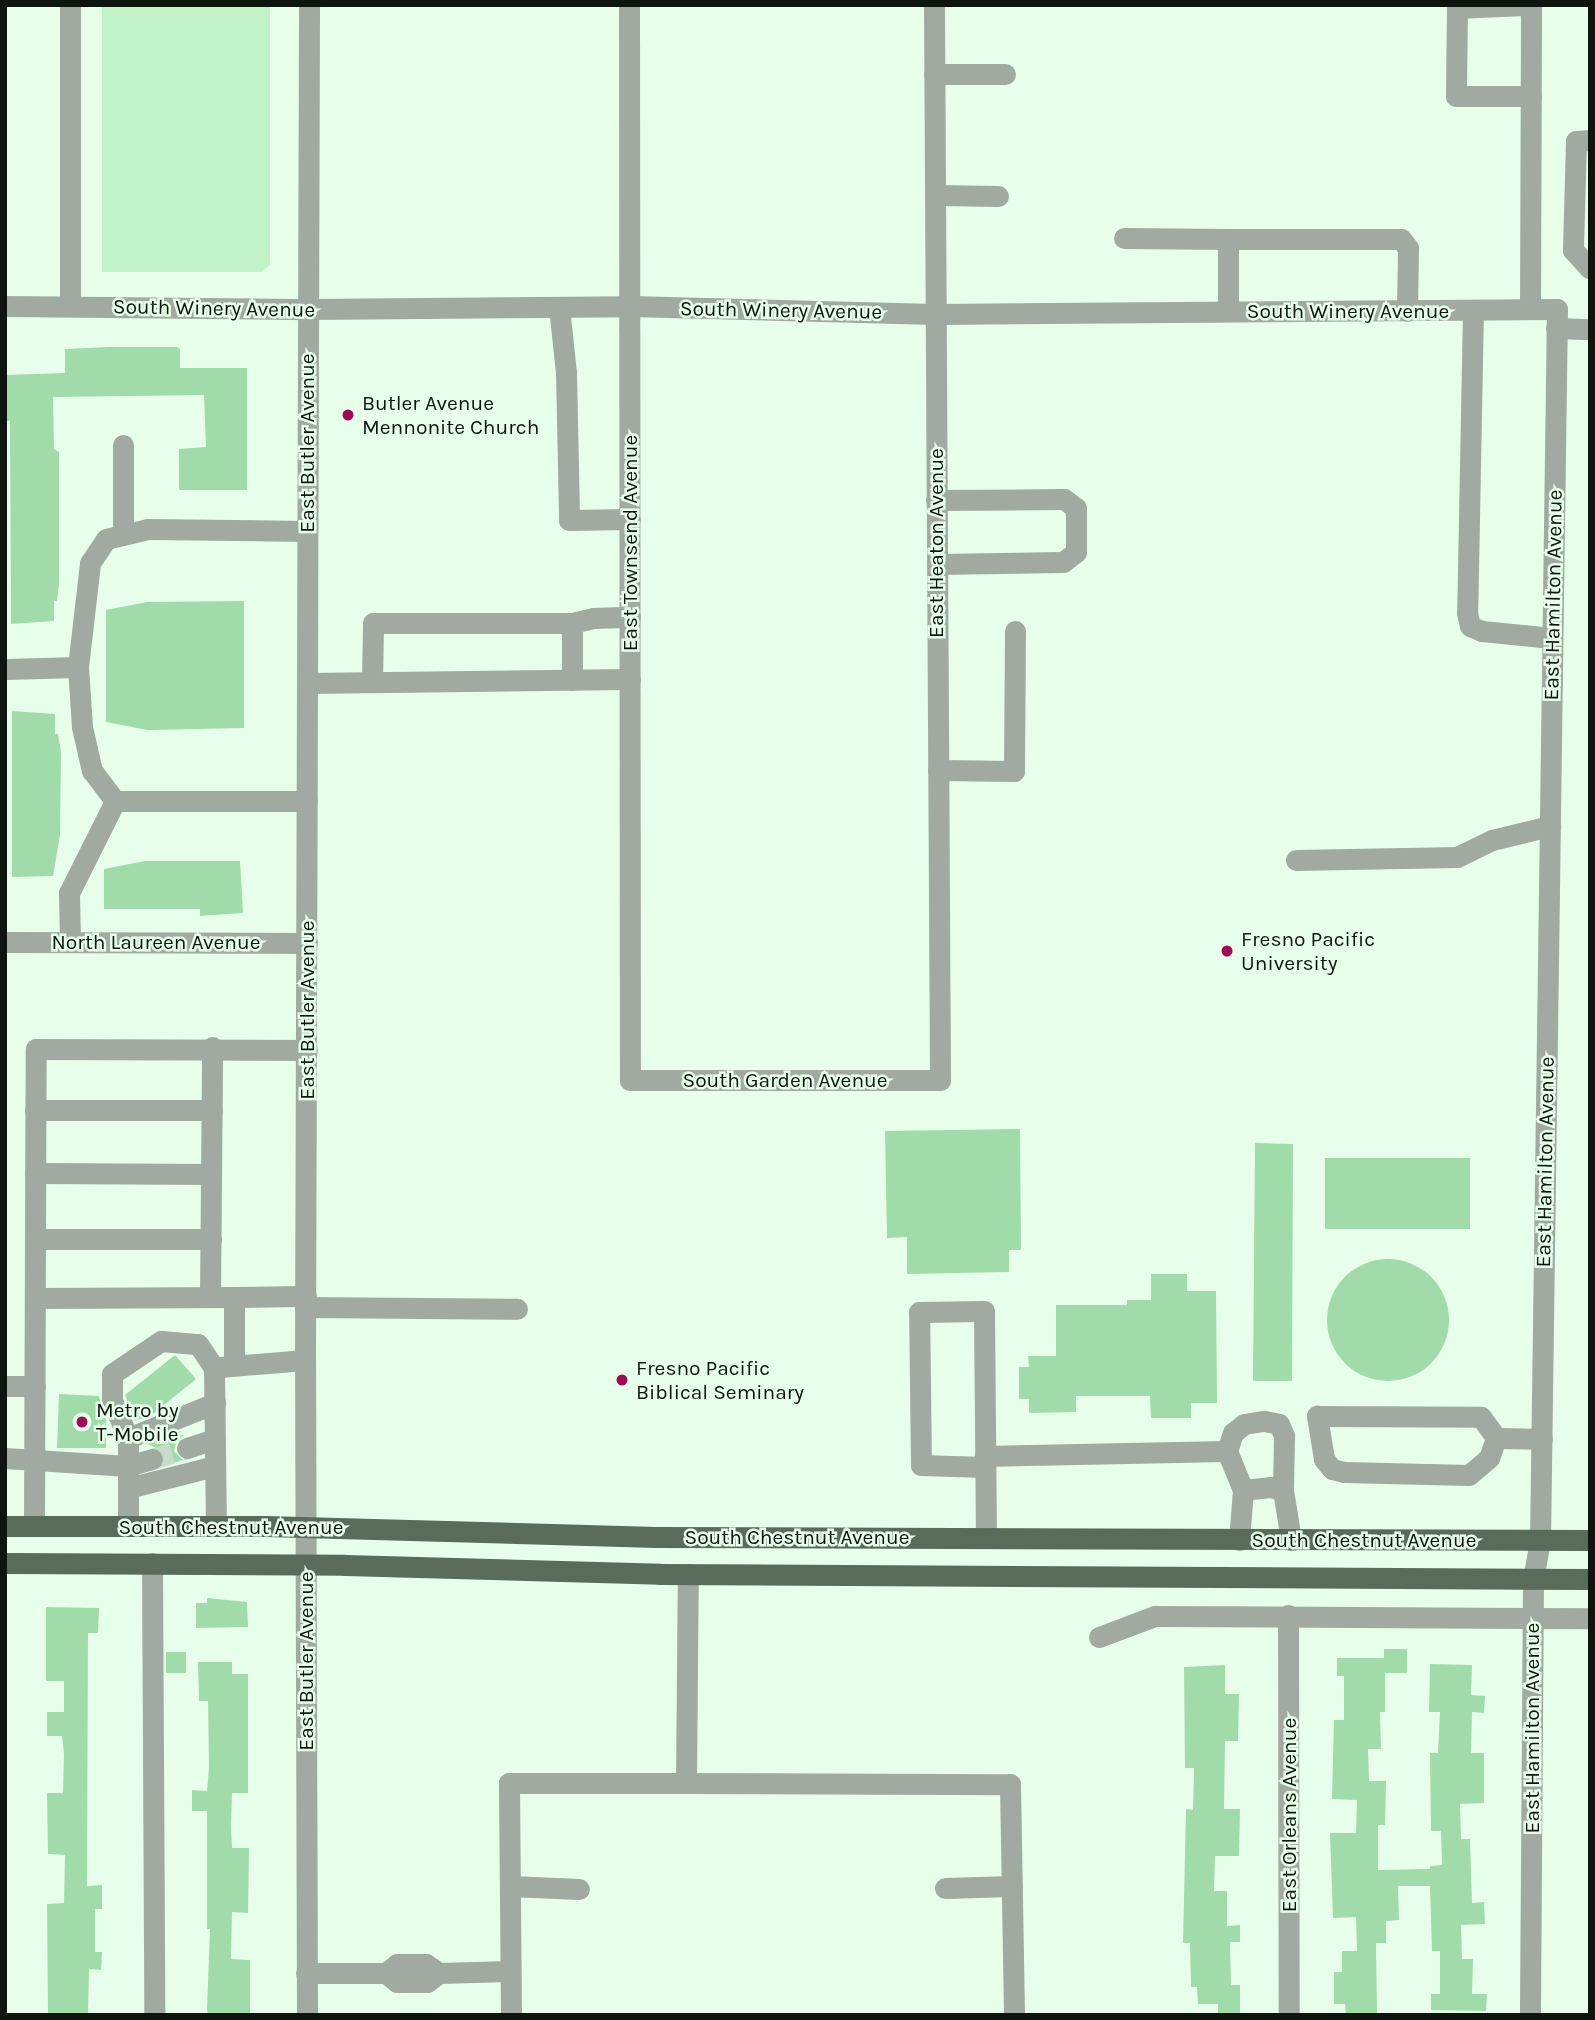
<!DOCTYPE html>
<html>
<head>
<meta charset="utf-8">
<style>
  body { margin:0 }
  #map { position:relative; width:1595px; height:2020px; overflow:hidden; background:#e7ffea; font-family:Karla,sans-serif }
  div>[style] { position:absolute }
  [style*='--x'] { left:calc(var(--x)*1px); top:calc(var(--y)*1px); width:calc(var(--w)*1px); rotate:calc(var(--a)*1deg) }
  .green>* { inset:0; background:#c2f3c8 }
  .building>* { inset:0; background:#a2dbaa }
  .round { border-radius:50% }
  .minor-tunnel>* { height:21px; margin-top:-10.5px; transform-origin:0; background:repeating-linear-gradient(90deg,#c6dcc9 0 21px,transparent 0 31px) }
  .minor>* { height:21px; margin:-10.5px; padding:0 10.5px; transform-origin:10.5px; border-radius:10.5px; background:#a0aaa1 }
  .major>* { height:21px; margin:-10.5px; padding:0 10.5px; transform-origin:10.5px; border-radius:10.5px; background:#596b5b }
  .dots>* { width:19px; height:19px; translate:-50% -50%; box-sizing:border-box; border:4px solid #e7ffea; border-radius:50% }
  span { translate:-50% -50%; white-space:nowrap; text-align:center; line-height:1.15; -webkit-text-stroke:5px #e7ffea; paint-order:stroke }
  .street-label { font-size:21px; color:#0d150e }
  .poi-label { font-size:21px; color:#0d150e }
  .left { translate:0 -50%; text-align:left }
  .frame { position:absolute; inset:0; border:7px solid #0d150e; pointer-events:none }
</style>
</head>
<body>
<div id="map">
  <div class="green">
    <div style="clip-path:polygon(102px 5px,270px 5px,270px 265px,262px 272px,102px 272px)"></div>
  </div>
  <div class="building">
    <div style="clip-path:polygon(109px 347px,177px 347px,180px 349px,180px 368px,247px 368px,247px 490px,179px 490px,179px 449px,206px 447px,204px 395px,53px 397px,54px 449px,59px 452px,59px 583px,57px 601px,54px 601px,54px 621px,11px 624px,10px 421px,5px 421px,5px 375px,65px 373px,65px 349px)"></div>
    <div style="clip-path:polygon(244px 601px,244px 728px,148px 730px,106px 722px,106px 610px,147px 602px)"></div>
    <div style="clip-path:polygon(12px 711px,55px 714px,55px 734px,58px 734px,61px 752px,60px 835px,53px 876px,12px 877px)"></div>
    <div style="clip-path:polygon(145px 861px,240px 861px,243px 913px,200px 916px,200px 909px,104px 909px,104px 869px)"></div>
    <div style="clip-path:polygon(1020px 1129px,1021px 1250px,1009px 1250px,1009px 1272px,907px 1274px,907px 1237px,887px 1238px,885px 1131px)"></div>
    <div style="clip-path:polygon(1255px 1143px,1293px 1144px,1292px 1381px,1253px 1381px)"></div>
    <div style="clip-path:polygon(1325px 1158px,1470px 1158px,1470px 1229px,1325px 1229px)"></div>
    <div class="round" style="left:1327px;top:1259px;width:122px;height:122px"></div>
    <div style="clip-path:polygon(1151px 1274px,1187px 1274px,1187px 1291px,1216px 1291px,1217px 1403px,1191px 1403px,1191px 1418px,1151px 1418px,1150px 1396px,1076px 1396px,1076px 1412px,1029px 1413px,1029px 1399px,1019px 1399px,1019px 1367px,1029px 1367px,1028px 1356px,1056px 1356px,1056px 1305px,1127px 1305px,1127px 1300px,1151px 1300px)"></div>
    <div style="clip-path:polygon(175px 1355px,196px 1379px,153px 1414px,135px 1421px,125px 1395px)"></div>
    <div style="clip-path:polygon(59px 1394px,99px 1396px,106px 1420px,106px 1448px,57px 1448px)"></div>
    <div style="clip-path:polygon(181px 1431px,183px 1436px,177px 1440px,174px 1451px,183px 1460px,163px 1466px,165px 1456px,162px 1450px,147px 1444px)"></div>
    <div style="clip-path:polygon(207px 1598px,247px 1602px,248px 1627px,196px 1628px,196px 1603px,207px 1603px)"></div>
    <div style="clip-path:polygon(46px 1607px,99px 1608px,98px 1633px,88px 1633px,87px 1886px,102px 1885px,102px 1909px,95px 1909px,95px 1952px,102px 1952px,101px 1970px,89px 1969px,88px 2015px,48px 2015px,47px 1904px,64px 1903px,65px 1855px,48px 1854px,47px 1793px,63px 1793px,64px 1754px,62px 1736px,47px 1736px,47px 1712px,64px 1712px,64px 1681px,46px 1681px)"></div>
    <div style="clip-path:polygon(1384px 1649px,1407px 1649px,1407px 1673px,1385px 1673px,1385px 1712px,1380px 1712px,1381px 1749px,1368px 1749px,1369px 1781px,1386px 1781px,1385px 1825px,1378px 1825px,1378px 1870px,1430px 1869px,1430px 1866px,1442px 1865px,1441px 1831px,1431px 1831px,1430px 1753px,1438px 1753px,1440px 1712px,1429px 1712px,1430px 1664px,1472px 1665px,1471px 1695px,1485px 1696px,1484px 1713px,1472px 1712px,1471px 1753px,1484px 1753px,1484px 1803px,1460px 1804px,1461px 1839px,1470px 1839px,1472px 1903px,1484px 1902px,1485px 1924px,1461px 1925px,1462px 1959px,1473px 1959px,1472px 1994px,1487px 1994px,1486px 2011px,1431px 2010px,1431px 1994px,1440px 1994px,1440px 1951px,1432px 1951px,1430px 1886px,1398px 1886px,1399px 1920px,1386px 1921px,1386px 1943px,1376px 1943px,1377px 2015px,1346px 2015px,1345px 2004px,1334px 2004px,1334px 1972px,1342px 1972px,1342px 1951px,1357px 1951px,1356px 1917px,1333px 1918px,1330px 1833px,1356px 1833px,1357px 1800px,1332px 1799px,1334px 1720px,1344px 1720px,1344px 1676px,1337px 1676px,1337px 1658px,1384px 1658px)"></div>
    <div style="clip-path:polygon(166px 1652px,186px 1652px,186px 1673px,166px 1673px)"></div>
    <div style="clip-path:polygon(198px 1662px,232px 1662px,232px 1674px,248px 1674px,248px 1793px,232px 1793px,231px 1827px,232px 1848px,249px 1848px,248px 1913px,232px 1912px,231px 1959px,250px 1960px,250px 2015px,208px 2015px,207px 2009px,210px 1929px,207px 1929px,207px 1811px,192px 1811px,192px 1790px,207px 1791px,209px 1768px,208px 1701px,199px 1701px)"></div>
    <div style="clip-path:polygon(1225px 1665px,1225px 1694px,1239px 1694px,1238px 1741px,1225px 1741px,1224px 1809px,1240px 1809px,1239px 1856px,1215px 1856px,1214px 1891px,1227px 1891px,1227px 1926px,1240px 1925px,1240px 1942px,1230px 1942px,1231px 1985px,1240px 1985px,1240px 2015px,1218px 2015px,1218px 2004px,1198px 2004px,1197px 1987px,1191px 1987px,1190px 1943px,1183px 1943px,1186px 1809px,1193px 1810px,1194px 1768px,1185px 1768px,1184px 1667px)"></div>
  </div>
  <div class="minor-tunnel">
    <div style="--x:152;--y:1459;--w:37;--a:-17"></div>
  </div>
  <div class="minor">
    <div style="--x:629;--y:5;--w:1075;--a:89.95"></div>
    <div style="--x:630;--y:1080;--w:310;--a:0"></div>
    <div style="--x:940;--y:1080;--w:1075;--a:-90.32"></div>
    <div style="--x:1525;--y:5;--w:68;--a:177.5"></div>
    <div style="--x:1457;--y:8;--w:88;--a:90.7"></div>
    <div style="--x:1456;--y:96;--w:75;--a:0"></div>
    <div style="--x:934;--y:74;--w:71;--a:0"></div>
    <div style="--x:1590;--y:140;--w:14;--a:176"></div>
    <div style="--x:1576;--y:141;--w:109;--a:91.6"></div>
    <div style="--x:1573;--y:250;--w:25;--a:48"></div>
    <div style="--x:935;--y:195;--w:63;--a:0.9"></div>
    <div style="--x:1124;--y:238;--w:104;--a:0.6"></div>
    <div style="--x:5;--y:306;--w:303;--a:0.6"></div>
    <div style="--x:308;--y:309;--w:322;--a:-0.5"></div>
    <div style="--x:630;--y:306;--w:305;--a:1.5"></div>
    <div style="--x:935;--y:314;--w:622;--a:-0.46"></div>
    <div style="--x:1557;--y:309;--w:1231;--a:90.79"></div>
    <div style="--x:1540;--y:1540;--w:40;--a:100"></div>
    <div style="--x:1533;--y:1579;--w:436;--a:90.4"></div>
    <div style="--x:70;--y:306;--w:301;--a:-90"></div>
    <div style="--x:559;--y:307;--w:65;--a:83.9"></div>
    <div style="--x:566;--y:372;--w:148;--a:88.8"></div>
    <div style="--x:569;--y:520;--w:61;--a:-0.9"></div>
    <div style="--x:1530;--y:309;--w:304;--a:-89.8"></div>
    <div style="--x:1473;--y:310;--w:303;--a:91.1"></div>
    <div style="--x:1467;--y:613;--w:13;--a:77"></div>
    <div style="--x:1470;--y:626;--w:13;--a:23"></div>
    <div style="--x:1482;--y:631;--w:70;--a:5.7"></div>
    <div style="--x:1228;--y:311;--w:72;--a:-90"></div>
    <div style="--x:1228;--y:239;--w:173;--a:0"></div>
    <div style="--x:1401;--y:239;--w:11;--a:52"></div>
    <div style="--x:1408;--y:248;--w:63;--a:90.9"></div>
    <div style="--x:1556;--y:328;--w:34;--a:2"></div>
    <div style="--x:123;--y:445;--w:90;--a:90"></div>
    <div style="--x:936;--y:500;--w:128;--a:-0.4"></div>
    <div style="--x:1064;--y:499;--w:15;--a:37"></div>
    <div style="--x:1076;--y:508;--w:44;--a:90"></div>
    <div style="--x:1076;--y:552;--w:16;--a:142"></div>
    <div style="--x:1063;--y:562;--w:126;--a:179.1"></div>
    <div style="--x:6;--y:669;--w:72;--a:-1.6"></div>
    <div style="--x:572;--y:680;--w:57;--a:-90"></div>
    <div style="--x:372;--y:682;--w:59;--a:-89"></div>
    <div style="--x:373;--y:623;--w:199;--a:0"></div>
    <div style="--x:572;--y:623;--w:22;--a:-13"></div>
    <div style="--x:593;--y:618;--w:37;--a:-2"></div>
    <div style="--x:307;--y:683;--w:323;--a:-0.7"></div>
    <div style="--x:938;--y:770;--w:76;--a:0.8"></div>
    <div style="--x:1014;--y:771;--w:140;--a:-89.6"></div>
    <div style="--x:115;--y:801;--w:38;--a:-127"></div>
    <div style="--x:92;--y:771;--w:45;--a:-102.8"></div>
    <div style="--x:82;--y:727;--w:60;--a:-93.8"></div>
    <div style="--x:78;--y:667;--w:105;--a:-83.4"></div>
    <div style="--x:90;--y:563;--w:29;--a:-56"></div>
    <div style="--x:106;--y:539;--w:43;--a:-13.4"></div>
    <div style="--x:148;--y:529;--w:159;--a:0.7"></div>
    <div style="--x:1296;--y:860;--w:161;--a:-1.1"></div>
    <div style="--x:1457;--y:857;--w:39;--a:-26"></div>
    <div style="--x:1492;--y:840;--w:60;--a:-13.6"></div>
    <div style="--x:70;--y:941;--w:48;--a:-91.2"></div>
    <div style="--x:69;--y:893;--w:103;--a:-63.4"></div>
    <div style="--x:115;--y:801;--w:192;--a:0"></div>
    <div style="--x:5;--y:942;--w:302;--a:0.2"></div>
    <div style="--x:35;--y:1110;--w:177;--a:0"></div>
    <div style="--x:35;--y:1173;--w:176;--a:0.3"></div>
    <div style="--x:35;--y:1239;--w:176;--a:0"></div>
    <div style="--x:210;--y:1296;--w:249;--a:-89.5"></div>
    <div style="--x:35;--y:1298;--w:199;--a:-0.3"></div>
    <div style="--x:305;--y:1307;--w:212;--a:0.5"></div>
    <div style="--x:234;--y:1365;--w:68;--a:-90"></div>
    <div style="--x:234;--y:1297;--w:72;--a:-0.8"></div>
    <div style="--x:220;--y:1367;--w:85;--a:-4.7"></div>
    <div style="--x:5;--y:1386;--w:30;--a:0"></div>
    <div style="--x:1317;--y:1416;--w:164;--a:0.3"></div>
    <div style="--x:1481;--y:1417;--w:26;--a:54"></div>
    <div style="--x:1496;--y:1438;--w:21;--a:109"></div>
    <div style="--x:1489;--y:1458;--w:26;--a:140"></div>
    <div style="--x:1469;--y:1475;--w:125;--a:-178.6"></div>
    <div style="--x:1344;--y:1472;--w:12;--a:-166"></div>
    <div style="--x:1332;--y:1469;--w:13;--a:-129"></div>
    <div style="--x:1324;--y:1459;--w:44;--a:-99.2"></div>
    <div style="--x:128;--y:1438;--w:94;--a:-21.9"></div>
    <div style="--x:1496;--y:1438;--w:46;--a:1.2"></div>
    <div style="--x:187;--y:1448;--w:29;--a:-18"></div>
    <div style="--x:985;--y:1456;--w:242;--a:-1.2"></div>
    <div style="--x:5;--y:1458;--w:123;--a:3.7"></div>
    <div style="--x:128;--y:1466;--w:60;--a:90"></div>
    <div style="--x:152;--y:1459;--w:25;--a:164"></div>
    <div style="--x:128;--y:1466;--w:28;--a:-90"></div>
    <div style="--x:128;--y:1438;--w:41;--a:-112.8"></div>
    <div style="--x:112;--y:1400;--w:26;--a:-90"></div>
    <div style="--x:112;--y:1374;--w:59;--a:-34"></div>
    <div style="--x:161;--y:1341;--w:37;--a:5"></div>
    <div style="--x:198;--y:1344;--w:29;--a:56"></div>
    <div style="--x:214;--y:1368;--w:158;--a:89.3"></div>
    <div style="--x:985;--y:1467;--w:64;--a:-178.2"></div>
    <div style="--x:921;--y:1465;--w:153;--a:-90.7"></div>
    <div style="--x:919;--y:1312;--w:65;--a:-0.9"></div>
    <div style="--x:984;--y:1311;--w:227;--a:89.5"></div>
    <div style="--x:128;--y:1488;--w:90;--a:-14.2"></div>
    <div style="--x:1243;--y:1490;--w:42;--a:-112.3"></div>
    <div style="--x:1227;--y:1451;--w:19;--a:-72"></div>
    <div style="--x:1233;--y:1433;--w:14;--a:-39"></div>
    <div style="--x:1244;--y:1424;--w:20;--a:-9"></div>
    <div style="--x:1264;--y:1421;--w:15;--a:11"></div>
    <div style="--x:1279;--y:1424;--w:13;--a:67"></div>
    <div style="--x:1284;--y:1436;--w:54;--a:91.1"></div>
    <div style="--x:34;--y:1526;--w:477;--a:-89.8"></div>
    <div style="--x:36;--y:1049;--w:271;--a:0.2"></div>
    <div style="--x:1239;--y:1540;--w:50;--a:-85.4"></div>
    <div style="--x:1243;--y:1490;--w:27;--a:-6"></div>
    <div style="--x:1270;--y:1487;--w:13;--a:13"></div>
    <div style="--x:1283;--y:1490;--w:51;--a:80.9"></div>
    <div style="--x:152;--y:1563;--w:452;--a:89.7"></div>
    <div style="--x:1288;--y:1615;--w:400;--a:89.9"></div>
    <div style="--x:1099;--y:1637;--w:60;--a:-20.6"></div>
    <div style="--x:1155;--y:1616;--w:435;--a:0.3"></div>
    <div style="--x:686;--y:1783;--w:209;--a:-89.5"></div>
    <div style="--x:510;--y:1886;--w:69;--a:2.5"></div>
    <div style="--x:945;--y:1888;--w:67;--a:-1.7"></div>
    <div style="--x:306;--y:1973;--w:80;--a:0"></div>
    <div style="--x:386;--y:1973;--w:14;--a:-39"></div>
    <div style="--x:397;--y:1964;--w:29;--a:0"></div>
    <div style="--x:426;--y:1964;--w:16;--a:35"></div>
    <div style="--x:439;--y:1973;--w:15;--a:143"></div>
    <div style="--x:427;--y:1982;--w:30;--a:180"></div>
    <div style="--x:397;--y:1982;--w:14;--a:-141"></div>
    <div style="--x:439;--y:1973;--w:71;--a:-1.6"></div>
    <div style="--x:307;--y:2015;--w:655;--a:-90.17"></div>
    <div style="--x:305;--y:1360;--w:1355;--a:-89.83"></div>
    <div style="--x:511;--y:2015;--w:232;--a:-90.5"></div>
    <div style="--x:509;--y:1783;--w:177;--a:0"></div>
    <div style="--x:686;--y:1783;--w:324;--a:0.2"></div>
    <div style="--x:1010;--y:1784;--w:231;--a:89"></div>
  </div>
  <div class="major">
    <div style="--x:5;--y:1526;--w:260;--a:0"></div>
    <div style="--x:265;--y:1526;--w:391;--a:1.6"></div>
    <div style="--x:656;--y:1537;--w:934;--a:0.18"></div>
    <div style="--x:5;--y:1563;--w:340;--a:0.3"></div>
    <div style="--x:345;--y:1565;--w:315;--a:1.6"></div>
    <div style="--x:660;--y:1574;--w:930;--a:0.31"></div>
  </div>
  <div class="dots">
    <div style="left:348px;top:415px;background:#9e0b56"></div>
    <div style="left:1227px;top:951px;background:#9e0b56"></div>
    <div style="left:622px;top:1380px;background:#9e0b56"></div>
    <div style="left:82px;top:1422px;background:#9e0b56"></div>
  </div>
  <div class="street-label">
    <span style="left:214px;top:308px;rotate:1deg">South Winery Avenue</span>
    <span style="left:781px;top:310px;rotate:1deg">South Winery Avenue</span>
    <span style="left:1348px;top:311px">South Winery Avenue</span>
    <span style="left:307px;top:443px;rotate:-90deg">East Butler Avenue</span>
    <span style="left:630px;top:543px;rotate:-90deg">East Townsend Avenue</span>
    <span style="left:936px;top:543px;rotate:-90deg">East Heaton Avenue</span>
    <span style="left:1553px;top:595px;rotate:-89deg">East Hamilton Avenue</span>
    <span style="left:156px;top:942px">North Laureen Avenue</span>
    <span style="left:307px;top:1010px;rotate:-90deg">East Butler Avenue</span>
    <span style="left:785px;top:1080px">South Garden Avenue</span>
    <span style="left:1545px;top:1162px;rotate:-89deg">East Hamilton Avenue</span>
    <span style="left:231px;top:1527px">South Chestnut Avenue</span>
    <span style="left:797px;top:1537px">South Chestnut Avenue</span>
    <span style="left:1364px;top:1540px">South Chestnut Avenue</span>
    <span style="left:306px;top:1661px;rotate:-90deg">East Butler Avenue</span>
    <span style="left:1532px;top:1728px;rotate:-90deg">East Hamilton Avenue</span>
    <span style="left:1289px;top:1815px;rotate:-90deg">East Orleans Avenue</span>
  </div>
  <div class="poi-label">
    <span class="left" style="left:362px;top:415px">Butler Avenue<br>Mennonite Church</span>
    <span class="left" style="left:1241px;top:951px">Fresno Pacific<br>University</span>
    <span class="left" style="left:636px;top:1380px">Fresno Pacific<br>Biblical Seminary</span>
    <span class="left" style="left:96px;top:1422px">Metro by<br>T-Mobile</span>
  </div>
  <div class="frame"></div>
</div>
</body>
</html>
